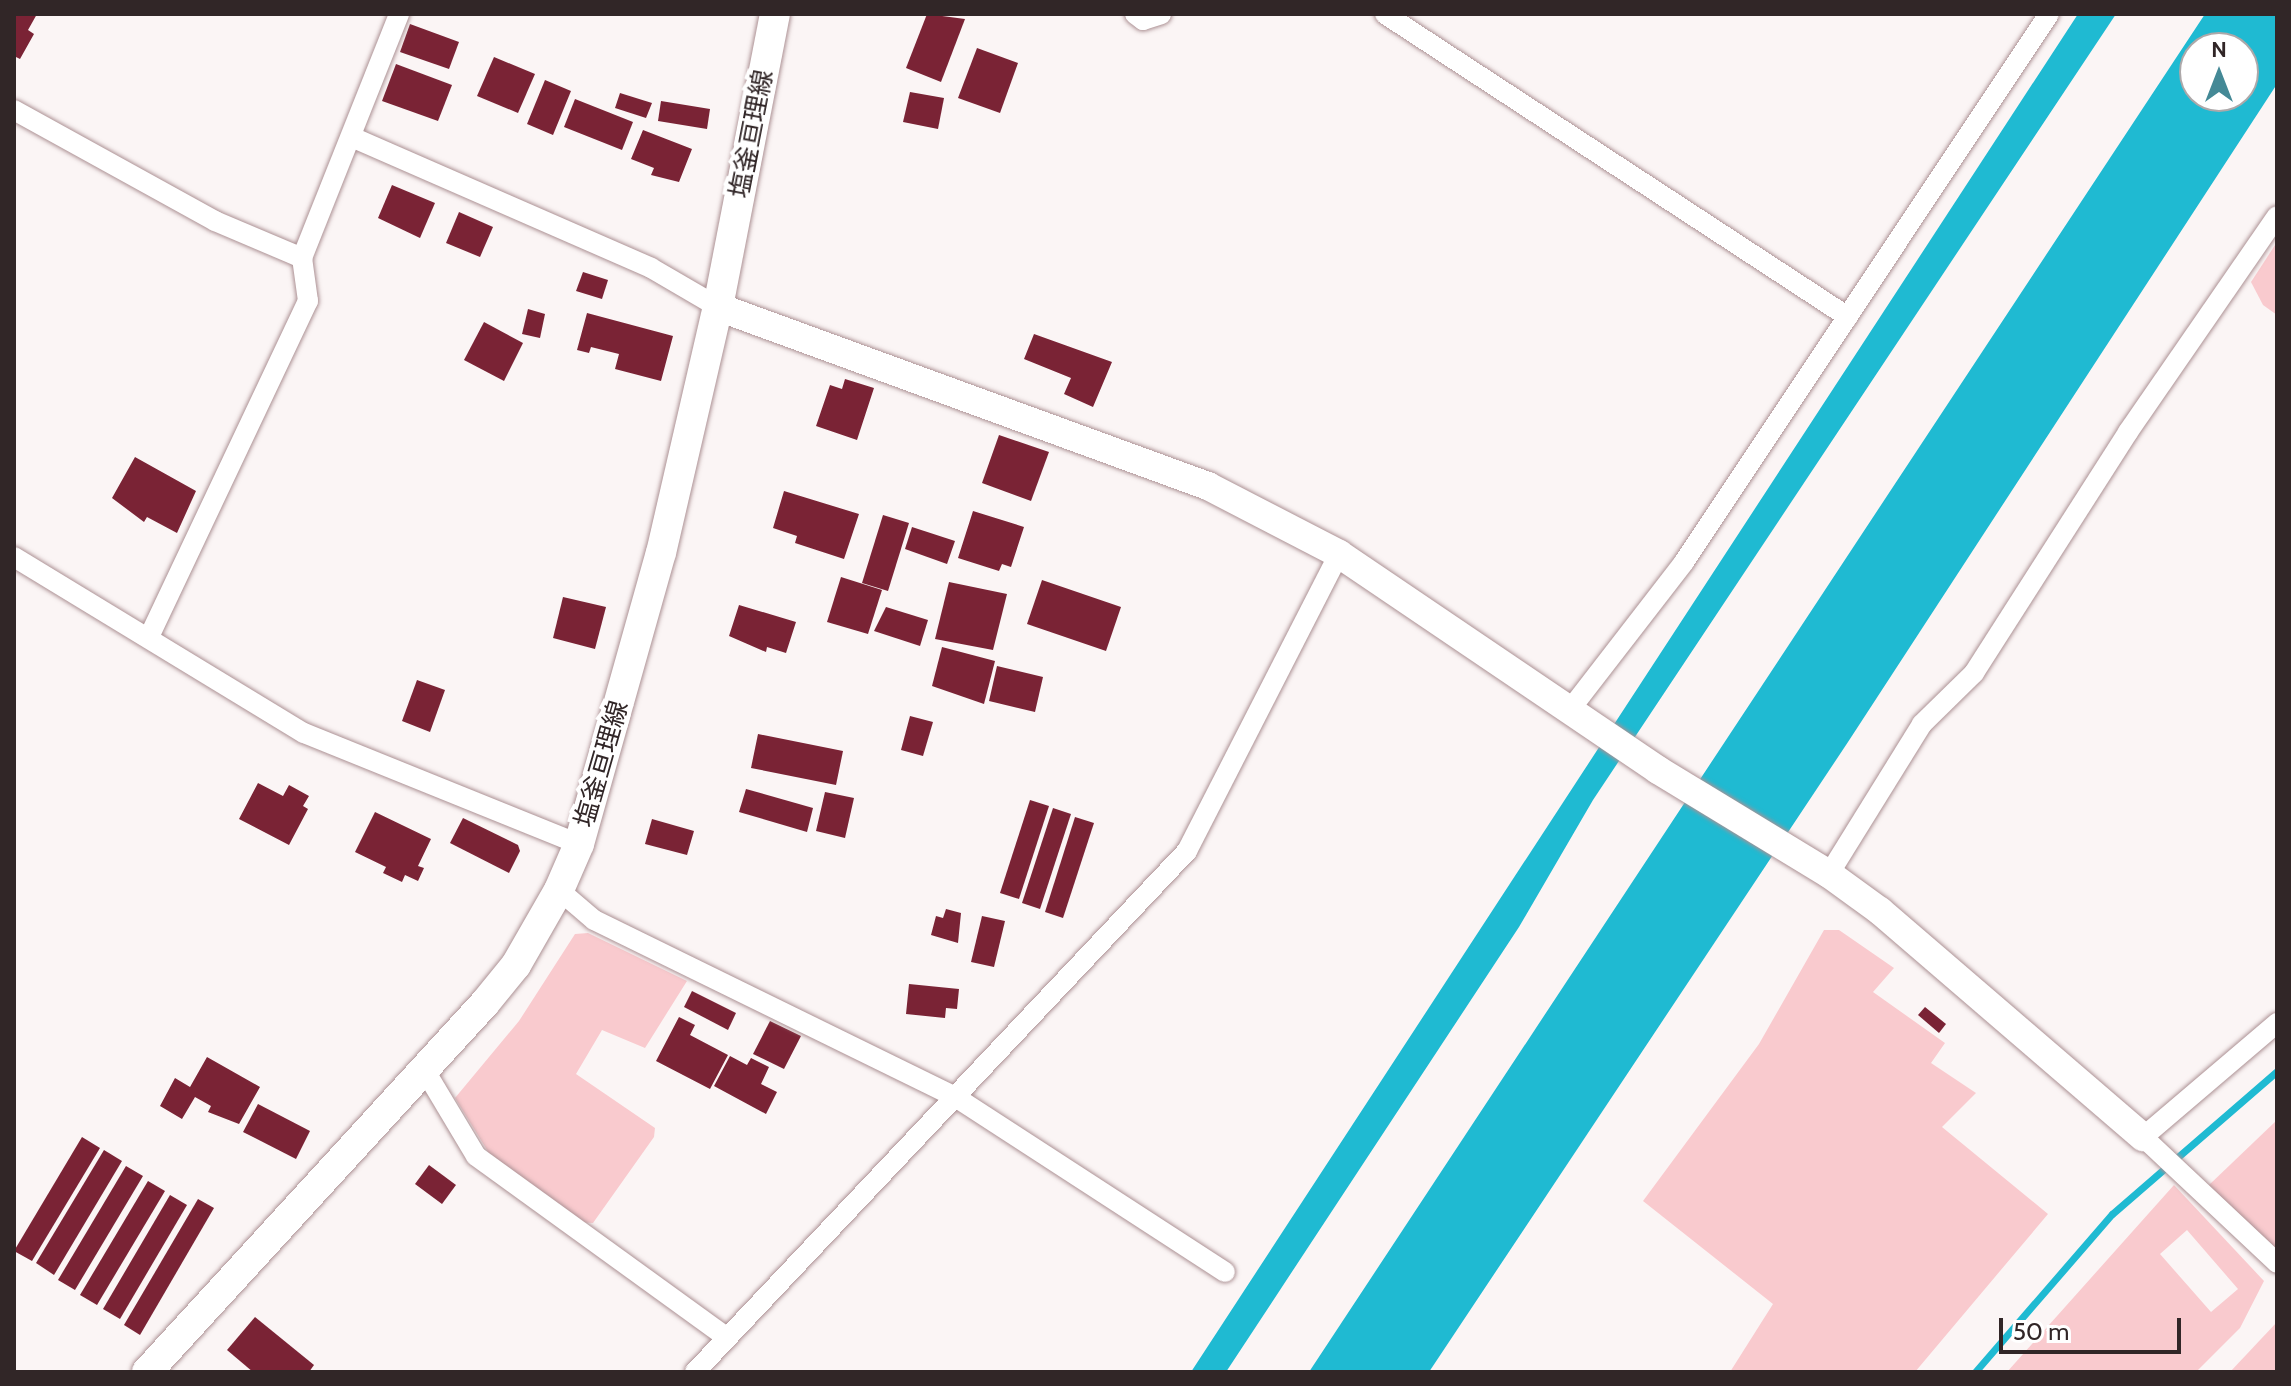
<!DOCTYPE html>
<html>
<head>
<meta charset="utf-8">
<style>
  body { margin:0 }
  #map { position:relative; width:2291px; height:1386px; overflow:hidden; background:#fbf5f5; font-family:Cabin,"Noto Sans JP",sans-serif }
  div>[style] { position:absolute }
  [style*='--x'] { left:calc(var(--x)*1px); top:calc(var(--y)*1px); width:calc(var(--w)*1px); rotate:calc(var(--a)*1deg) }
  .green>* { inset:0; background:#f9cace }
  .water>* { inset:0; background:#1fbad2 }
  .stream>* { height:7px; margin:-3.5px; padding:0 3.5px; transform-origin:3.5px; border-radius:3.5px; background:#1fbad2 }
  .building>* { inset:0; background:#7a2335 }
  .roads { filter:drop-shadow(0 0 2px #ac9194) drop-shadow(0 0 2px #ac9194) }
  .street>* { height:20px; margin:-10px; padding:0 10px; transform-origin:10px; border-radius:10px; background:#fff }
  .secondary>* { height:28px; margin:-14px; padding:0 14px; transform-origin:14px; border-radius:14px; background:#fff }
  .primary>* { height:30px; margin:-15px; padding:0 15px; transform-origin:15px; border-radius:15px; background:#fff }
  span { translate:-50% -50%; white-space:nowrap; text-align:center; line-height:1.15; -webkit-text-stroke:8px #fff; paint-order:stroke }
  .street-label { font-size:26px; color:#312627 }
  .frame { position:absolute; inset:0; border:16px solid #312627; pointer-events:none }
  .north { position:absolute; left:2179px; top:32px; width:80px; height:80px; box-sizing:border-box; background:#fff; border:2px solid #ada8a9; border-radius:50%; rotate:0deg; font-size:22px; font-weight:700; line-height:32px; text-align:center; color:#312627 }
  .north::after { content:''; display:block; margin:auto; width:28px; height:36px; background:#448996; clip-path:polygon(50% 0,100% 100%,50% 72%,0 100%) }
  .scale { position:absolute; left:1999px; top:1318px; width:182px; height:36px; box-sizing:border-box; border:4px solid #312627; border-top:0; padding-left:10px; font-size:24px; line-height:28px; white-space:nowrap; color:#312627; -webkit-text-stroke:6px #fff; paint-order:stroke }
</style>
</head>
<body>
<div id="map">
  <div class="green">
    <div style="clip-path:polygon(2277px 242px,2277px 315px,2263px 305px,2251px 282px)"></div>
    <div style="clip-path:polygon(1824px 930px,1839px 930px,1894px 968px,1873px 992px,1945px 1043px,1931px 1063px,1976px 1093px,1942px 1127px,2048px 1214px,1915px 1372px,1730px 1372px,1773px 1304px,1643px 1201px,1759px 1044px)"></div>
    <div style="clip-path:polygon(588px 933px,687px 981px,645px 1048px,602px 1030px,576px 1074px,655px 1128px,654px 1137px,593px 1223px,578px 1222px,495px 1163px,455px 1098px,519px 1021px,575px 934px)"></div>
    <div style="clip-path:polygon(2277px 1120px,2277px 1255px,2210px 1193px,2209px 1185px)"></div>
    <div style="clip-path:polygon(evenodd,2174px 1185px,2264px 1281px,2240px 1328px,2196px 1372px,2007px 1372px,2174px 1185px,2187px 1230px,2238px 1289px,2211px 1312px,2160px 1254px,2187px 1230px)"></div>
    <div style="clip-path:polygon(2277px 1322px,2277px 1372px,2230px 1372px)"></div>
  </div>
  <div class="water">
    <div style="clip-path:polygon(2078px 14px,2116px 14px,1593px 800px,1519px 927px,1226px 1372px,1191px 1372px)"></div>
    <div style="clip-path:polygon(evenodd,2205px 14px,2277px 14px,2277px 84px,1848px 742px,1429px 1372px,1309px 1372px,2205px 14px,2195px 48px,2243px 48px,2243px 96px,2195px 96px,2195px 48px)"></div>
  </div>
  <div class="stream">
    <div style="--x:1975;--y:1372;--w:209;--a:-49.1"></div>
    <div style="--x:2112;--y:1214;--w:218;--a:-40.9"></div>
  </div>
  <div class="building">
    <div style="clip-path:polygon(14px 14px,37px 14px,28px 30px,34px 34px,20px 59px,14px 56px)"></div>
    <div style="clip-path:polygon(927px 14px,965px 19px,941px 82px,906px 68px)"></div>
    <div style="clip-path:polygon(410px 24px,459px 42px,449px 69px,400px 52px)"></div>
    <div style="clip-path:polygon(977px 48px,1018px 63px,1000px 113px,958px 98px)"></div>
    <div style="clip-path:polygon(494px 57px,535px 74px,518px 113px,477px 96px)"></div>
    <div style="clip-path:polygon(396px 64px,452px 85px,438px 121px,382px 101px)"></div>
    <div style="clip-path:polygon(545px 80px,571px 91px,553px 135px,527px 124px)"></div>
    <div style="clip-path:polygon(910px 92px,944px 98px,938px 129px,903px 122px)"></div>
    <div style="clip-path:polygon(620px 93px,652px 103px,646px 118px,615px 108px)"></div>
    <div style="clip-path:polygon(575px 99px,633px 122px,622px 150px,564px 127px)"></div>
    <div style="clip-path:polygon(661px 101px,710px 109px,707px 129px,658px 121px)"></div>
    <div style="clip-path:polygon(643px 130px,692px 149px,679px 182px,651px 175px,654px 168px,631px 159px)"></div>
    <div style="clip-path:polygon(392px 185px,435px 203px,420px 238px,378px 218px)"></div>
    <div style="clip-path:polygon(459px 212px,493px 227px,480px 257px,446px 243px)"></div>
    <div style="clip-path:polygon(583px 272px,608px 280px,602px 299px,576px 291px)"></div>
    <div style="clip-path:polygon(528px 309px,545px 314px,540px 338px,522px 334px)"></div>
    <div style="clip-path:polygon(587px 313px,673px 336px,661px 381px,615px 369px,619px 354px,591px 347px,589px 353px,577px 350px)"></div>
    <div style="clip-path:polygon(484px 322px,523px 343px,504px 381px,464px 360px)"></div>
    <div style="clip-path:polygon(1034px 334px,1112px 362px,1093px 407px,1064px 394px,1071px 378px,1024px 359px)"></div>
    <div style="clip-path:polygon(845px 379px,874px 388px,857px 440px,816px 426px,830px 385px,842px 389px)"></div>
    <div style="clip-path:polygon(999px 435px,1049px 452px,1031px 501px,982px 483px)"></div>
    <div style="clip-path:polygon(135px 457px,196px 491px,177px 533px,147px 517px,144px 522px,112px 498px)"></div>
    <div style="clip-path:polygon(784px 491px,859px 514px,844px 559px,795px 543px,797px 536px,773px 528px)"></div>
    <div style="clip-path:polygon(973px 511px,1024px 527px,1011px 567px,1002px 564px,999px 571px,958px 558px)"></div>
    <div style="clip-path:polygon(883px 515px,909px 523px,888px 591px,862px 583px)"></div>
    <div style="clip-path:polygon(912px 527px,955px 541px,947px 564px,905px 549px)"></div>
    <div style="clip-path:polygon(841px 577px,882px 590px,868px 634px,827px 622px)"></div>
    <div style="clip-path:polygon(1042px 580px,1121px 607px,1106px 651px,1027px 624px)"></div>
    <div style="clip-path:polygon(949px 582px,1007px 594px,993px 650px,935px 639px)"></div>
    <div style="clip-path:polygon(563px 597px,606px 607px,595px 649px,553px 638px)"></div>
    <div style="clip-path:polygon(739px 605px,796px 622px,786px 653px,767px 647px,766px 652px,729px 636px)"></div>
    <div style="clip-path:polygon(886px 607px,928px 620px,920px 646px,874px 631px)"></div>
    <div style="clip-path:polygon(942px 647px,995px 661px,984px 704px,932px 686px)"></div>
    <div style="clip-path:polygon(997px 666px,1043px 677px,1035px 712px,989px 701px)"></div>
    <div style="clip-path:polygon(417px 680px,445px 690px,430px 732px,402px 721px)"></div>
    <div style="clip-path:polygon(910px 716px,933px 722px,923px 756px,901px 750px)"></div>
    <div style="clip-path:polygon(758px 734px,843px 751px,836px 785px,751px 768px)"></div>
    <div style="clip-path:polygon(258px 783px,283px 796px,289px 785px,309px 796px,303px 806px,308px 809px,289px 845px,239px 819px)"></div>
    <div style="clip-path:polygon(746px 789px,813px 808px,807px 832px,739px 812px)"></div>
    <div style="clip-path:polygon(825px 792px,854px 798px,845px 838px,816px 831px)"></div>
    <div style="clip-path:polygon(1030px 800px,1049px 806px,1019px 899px,1000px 893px)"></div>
    <div style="clip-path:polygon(1053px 808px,1071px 814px,1040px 909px,1022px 903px)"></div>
    <div style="clip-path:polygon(375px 812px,431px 839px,418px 866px,424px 868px,418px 881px,405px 875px,402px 882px,383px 873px,386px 867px,355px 852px)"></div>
    <div style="clip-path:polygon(1075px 817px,1094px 823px,1063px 918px,1045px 912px)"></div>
    <div style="clip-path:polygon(463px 818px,518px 845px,520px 851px,509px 873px,450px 843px)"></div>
    <div style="clip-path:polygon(652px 819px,694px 831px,687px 855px,645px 844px)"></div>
    <div style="clip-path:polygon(946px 909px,961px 913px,958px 943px,931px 935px,936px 916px,943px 918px)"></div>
    <div style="clip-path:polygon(982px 916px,1005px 921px,994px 967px,971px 962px)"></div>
    <div style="clip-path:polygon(909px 984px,959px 989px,957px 1009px,946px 1008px,945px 1018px,906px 1014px)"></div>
    <div style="clip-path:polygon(692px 991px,736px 1013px,728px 1030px,684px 1007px)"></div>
    <div style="clip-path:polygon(1925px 1007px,1946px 1024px,1939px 1033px,1918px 1015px)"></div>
    <div style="clip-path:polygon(679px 1017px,695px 1025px,690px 1035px,728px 1055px,710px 1089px,656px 1061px)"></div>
    <div style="clip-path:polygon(770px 1021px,801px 1036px,784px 1069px,753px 1054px)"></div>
    <div style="clip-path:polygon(730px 1056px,747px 1065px,751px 1058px,769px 1067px,761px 1084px,777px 1092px,766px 1114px,714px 1086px)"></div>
    <div style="clip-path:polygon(207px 1057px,260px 1087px,239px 1124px,208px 1112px,211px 1106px,195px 1097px,182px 1119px,160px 1106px,175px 1078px,190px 1087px)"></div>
    <div style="clip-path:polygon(258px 1104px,310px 1131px,296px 1159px,243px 1132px)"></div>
    <div style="clip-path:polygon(82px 1137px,100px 1148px,32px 1261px,14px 1251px)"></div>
    <div style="clip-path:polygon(104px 1150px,122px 1161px,54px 1275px,36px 1263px)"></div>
    <div style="clip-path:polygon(429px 1165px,456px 1185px,442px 1204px,415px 1184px)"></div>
    <div style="clip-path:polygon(126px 1166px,143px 1176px,75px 1290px,58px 1280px)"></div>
    <div style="clip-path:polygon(148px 1181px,165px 1191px,97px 1305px,80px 1295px)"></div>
    <div style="clip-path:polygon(170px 1195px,187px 1205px,120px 1319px,103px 1309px)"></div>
    <div style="clip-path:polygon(198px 1199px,214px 1208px,140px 1335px,124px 1325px)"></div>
    <div style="clip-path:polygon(255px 1317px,314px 1365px,309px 1372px,253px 1372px,227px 1350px)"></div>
  </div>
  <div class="roads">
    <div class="street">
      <div style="--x:1135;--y:14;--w:10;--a:37"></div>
      <div style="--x:1143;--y:20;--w:19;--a:-18"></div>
      <div style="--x:1385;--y:14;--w:553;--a:33.2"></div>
      <div style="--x:14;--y:110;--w:230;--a:28.9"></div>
      <div style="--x:215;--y:221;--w:95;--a:23"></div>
      <div style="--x:302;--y:258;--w:263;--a:-68.3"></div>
      <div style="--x:354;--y:138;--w:324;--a:23.6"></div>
      <div style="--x:651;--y:268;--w:78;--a:30.2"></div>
      <div style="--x:14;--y:557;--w:339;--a:31.3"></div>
      <div style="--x:304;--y:733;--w:297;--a:22"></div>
      <div style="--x:149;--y:637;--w:372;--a:-64.7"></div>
      <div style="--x:308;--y:301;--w:43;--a:-97.9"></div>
      <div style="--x:1569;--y:711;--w:188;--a:-52.3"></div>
      <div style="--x:1684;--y:562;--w:658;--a:-56.33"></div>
      <div style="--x:1829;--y:874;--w:176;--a:-58.2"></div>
      <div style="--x:1922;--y:724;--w:73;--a:-44.4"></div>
      <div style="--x:1974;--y:673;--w:286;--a:-57.4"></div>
      <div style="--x:2128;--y:432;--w:262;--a:-55.4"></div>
      <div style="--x:559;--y:890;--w:46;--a:40.6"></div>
      <div style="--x:594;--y:920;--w:401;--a:26.1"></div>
      <div style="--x:954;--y:1096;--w:323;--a:33"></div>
      <div style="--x:2277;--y:1023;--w:176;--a:139.6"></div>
      <div style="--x:2143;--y:1137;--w:184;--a:43.2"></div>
      <div style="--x:424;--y:1069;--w:101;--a:59.1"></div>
      <div style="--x:476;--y:1156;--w:310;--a:35.9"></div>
      <div style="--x:695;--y:1372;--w:717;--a:-46.64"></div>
      <div style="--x:1187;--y:851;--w:334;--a:-62.9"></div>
    </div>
    <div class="secondary">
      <div style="--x:718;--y:307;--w:522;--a:20.07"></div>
      <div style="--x:1208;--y:486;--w:148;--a:27.4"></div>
      <div style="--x:1339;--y:554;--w:385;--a:34.1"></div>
      <div style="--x:1658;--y:770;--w:200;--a:31.3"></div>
      <div style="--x:1829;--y:874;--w:63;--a:36"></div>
      <div style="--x:1880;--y:911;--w:347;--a:40.7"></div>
    </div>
    <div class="primary">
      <div style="--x:147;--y:1372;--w:500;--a:-47.51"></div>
      <div style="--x:485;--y:1003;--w:49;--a:-50.8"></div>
      <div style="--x:516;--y:965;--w:86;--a:-60.2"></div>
      <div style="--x:559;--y:890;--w:50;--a:-66.5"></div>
      <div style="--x:579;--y:844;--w:302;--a:-74.3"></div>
      <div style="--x:661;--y:553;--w:253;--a:-77"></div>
      <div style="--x:718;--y:307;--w:298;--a:-79"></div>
    </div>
  </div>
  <div class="street-label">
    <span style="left:752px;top:134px;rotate:-79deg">塩釜亘理線</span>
    <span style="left:602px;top:764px;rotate:-74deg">塩釜亘理線</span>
  </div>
  <div class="frame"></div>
  <div class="north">N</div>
  <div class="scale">50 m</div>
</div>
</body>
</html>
